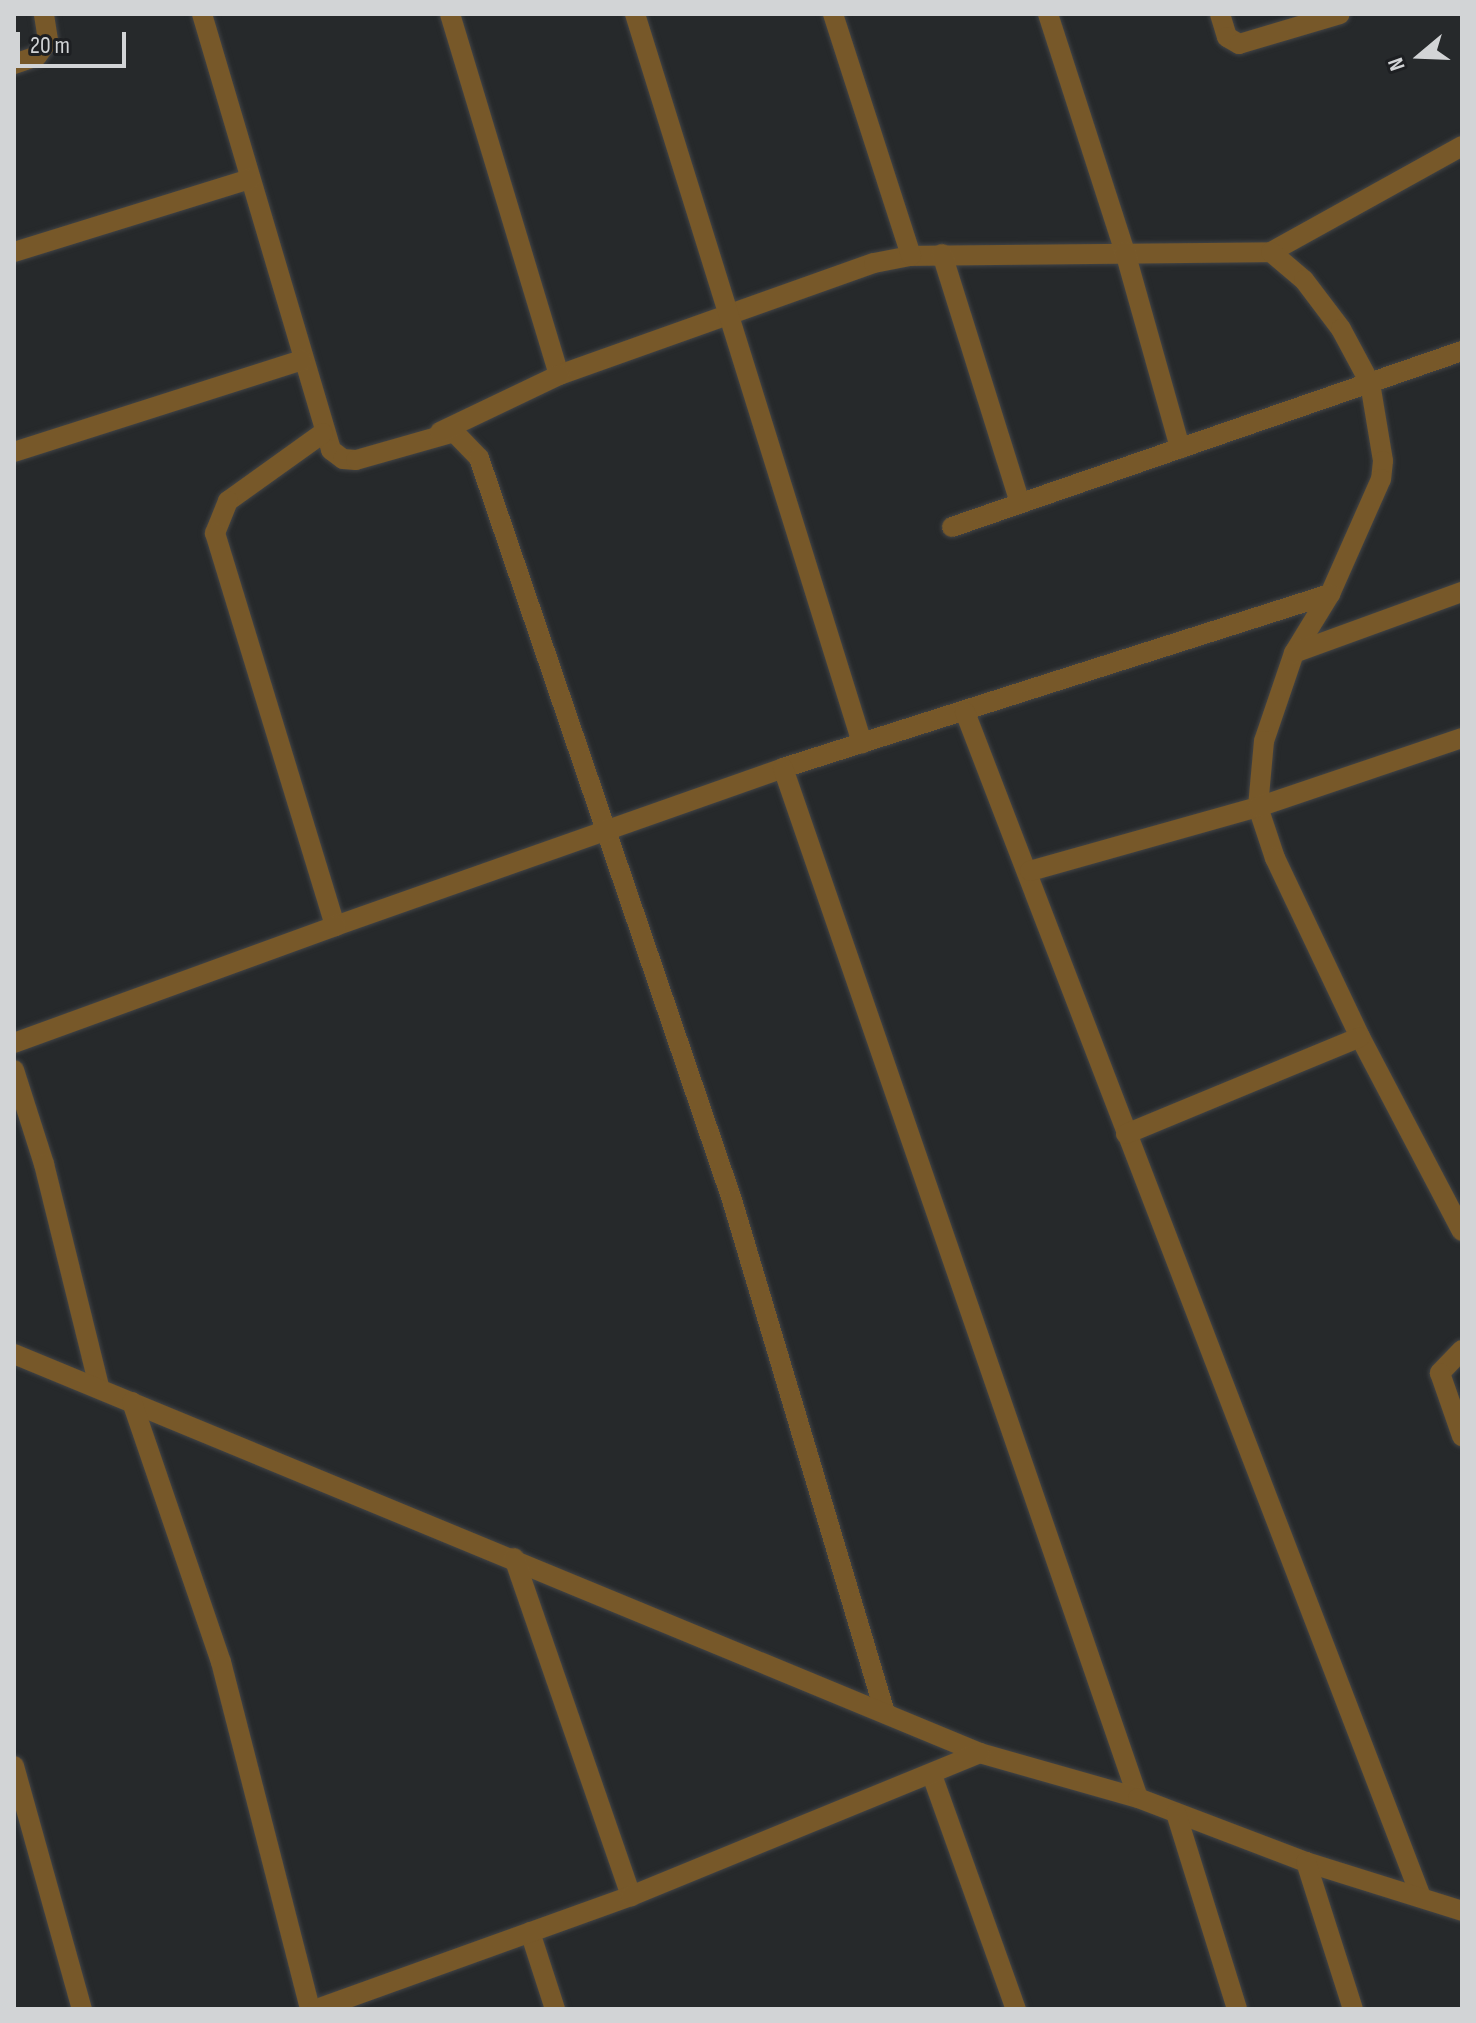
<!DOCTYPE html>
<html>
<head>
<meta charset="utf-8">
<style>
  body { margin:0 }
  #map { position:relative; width:1476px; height:2023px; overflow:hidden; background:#26292b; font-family:"Sofia Sans Condensed",sans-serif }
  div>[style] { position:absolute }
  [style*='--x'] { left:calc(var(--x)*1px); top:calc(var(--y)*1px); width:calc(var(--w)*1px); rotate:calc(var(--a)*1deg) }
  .roads { filter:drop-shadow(0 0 2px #424446) drop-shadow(0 0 2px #424446) }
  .minor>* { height:20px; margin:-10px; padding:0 10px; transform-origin:10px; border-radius:10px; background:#775829 }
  span { translate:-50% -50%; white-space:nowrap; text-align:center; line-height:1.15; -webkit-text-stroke:6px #1d1f22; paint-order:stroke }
  .frame { position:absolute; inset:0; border:16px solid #d2d4d6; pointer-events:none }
  .north { position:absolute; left:1380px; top:16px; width:80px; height:80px; -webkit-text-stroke:6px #1d1f22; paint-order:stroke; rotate:251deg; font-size:22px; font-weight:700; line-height:32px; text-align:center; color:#d2d4d6 }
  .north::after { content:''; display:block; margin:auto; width:28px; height:36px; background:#d2d4d6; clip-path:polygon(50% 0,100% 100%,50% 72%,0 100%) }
  .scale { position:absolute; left:16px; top:32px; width:110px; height:36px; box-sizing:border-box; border:4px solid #d2d4d6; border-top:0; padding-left:10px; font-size:24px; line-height:28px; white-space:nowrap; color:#d2d4d6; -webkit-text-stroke:6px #1d1f22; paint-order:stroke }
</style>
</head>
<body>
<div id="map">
  <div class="roads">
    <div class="minor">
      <div style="--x:202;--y:14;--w:455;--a:73.5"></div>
      <div style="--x:331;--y:450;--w:15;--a:37"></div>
      <div style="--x:343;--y:459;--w:13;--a:4"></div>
      <div style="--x:356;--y:460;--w:102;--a:-15.9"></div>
      <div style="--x:454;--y:432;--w:36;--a:46"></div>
      <div style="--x:479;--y:458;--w:784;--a:71.17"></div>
      <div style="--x:732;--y:1200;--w:535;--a:73.39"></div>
      <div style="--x:450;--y:14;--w:377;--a:73.2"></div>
      <div style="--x:559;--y:375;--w:334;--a:-19.6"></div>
      <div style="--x:874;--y:263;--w:38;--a:-11"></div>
      <div style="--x:911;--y:256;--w:360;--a:-0.6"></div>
      <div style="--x:1271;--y:252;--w:218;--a:-29"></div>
      <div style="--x:635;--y:14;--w:764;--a:72.7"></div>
      <div style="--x:833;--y:14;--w:254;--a:72.1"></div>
      <div style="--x:1048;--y:14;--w:250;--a:72.1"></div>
      <div style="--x:1125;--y:252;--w:204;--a:74.3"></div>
      <div style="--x:1220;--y:14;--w:24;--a:73"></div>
      <div style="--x:1227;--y:37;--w:14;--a:30"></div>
      <div style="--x:1239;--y:44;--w:105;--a:-16.5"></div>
      <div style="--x:14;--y:64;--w:24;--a:-19"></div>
      <div style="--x:37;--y:56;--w:19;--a:-55"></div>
      <div style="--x:48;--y:40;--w:26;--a:-99"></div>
      <div style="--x:14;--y:252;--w:247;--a:-17.2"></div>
      <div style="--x:1271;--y:252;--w:43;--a:40.3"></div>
      <div style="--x:1304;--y:280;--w:61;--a:52.9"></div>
      <div style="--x:1341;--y:329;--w:61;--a:61.8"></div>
      <div style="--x:1370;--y:383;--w:79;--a:80.5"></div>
      <div style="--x:1383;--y:461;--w:18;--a:96"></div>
      <div style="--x:1381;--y:479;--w:126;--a:113.9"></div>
      <div style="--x:1330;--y:594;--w:69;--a:121.4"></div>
      <div style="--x:1294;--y:653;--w:93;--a:108.8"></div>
      <div style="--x:1264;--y:741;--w:66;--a:95.2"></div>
      <div style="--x:1258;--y:807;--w:54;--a:71.6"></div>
      <div style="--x:1275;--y:858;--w:198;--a:64.6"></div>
      <div style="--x:1360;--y:1037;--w:219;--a:62.3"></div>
      <div style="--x:942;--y:254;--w:261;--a:72.6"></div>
      <div style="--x:440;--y:432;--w:132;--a:-25.6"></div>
      <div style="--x:323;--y:433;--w:117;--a:144.4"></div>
      <div style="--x:228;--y:501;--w:35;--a:112"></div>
      <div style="--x:215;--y:533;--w:411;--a:73"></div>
      <div style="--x:335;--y:926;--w:475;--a:-19.4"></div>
      <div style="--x:783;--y:768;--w:574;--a:-17.65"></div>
      <div style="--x:14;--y:452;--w:302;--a:-17.7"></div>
      <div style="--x:952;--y:527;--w:540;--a:-19.04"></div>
      <div style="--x:1294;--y:653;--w:179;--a:-20"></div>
      <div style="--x:965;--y:712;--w:1270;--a:68.95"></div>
      <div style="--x:783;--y:768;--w:1089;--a:70.98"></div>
      <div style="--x:1030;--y:871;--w:237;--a:-15.7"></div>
      <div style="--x:1258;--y:807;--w:215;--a:-18.7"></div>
      <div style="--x:14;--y:1043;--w:342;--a:-20"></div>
      <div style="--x:14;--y:1070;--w:99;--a:72.3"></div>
      <div style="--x:44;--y:1164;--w:230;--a:76.1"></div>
      <div style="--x:1126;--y:1134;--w:253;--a:-22.5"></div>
      <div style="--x:1462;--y:1350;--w:32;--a:134"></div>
      <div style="--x:1440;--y:1373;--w:67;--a:70.8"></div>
      <div style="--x:14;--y:1354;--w:1045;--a:22.44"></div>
      <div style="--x:980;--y:1753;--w:164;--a:15.9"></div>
      <div style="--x:1138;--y:1798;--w:180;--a:20.9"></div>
      <div style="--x:1306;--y:1862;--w:164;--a:17.4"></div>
      <div style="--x:132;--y:1402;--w:275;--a:71.1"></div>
      <div style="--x:221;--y:1662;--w:358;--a:75.6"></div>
      <div style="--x:514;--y:1558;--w:358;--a:70.9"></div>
      <div style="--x:14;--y:1766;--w:252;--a:74.4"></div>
      <div style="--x:932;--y:1775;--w:249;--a:70.3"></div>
      <div style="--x:1176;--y:1813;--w:205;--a:72.7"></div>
      <div style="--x:1306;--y:1862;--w:154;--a:72.3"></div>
      <div style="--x:530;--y:1932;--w:81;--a:72"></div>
      <div style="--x:317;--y:2009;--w:334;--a:-19.8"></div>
      <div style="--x:631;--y:1896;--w:377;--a:-22.3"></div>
    </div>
  </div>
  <div class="frame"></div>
  <div class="north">N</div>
  <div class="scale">20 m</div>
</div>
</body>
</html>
